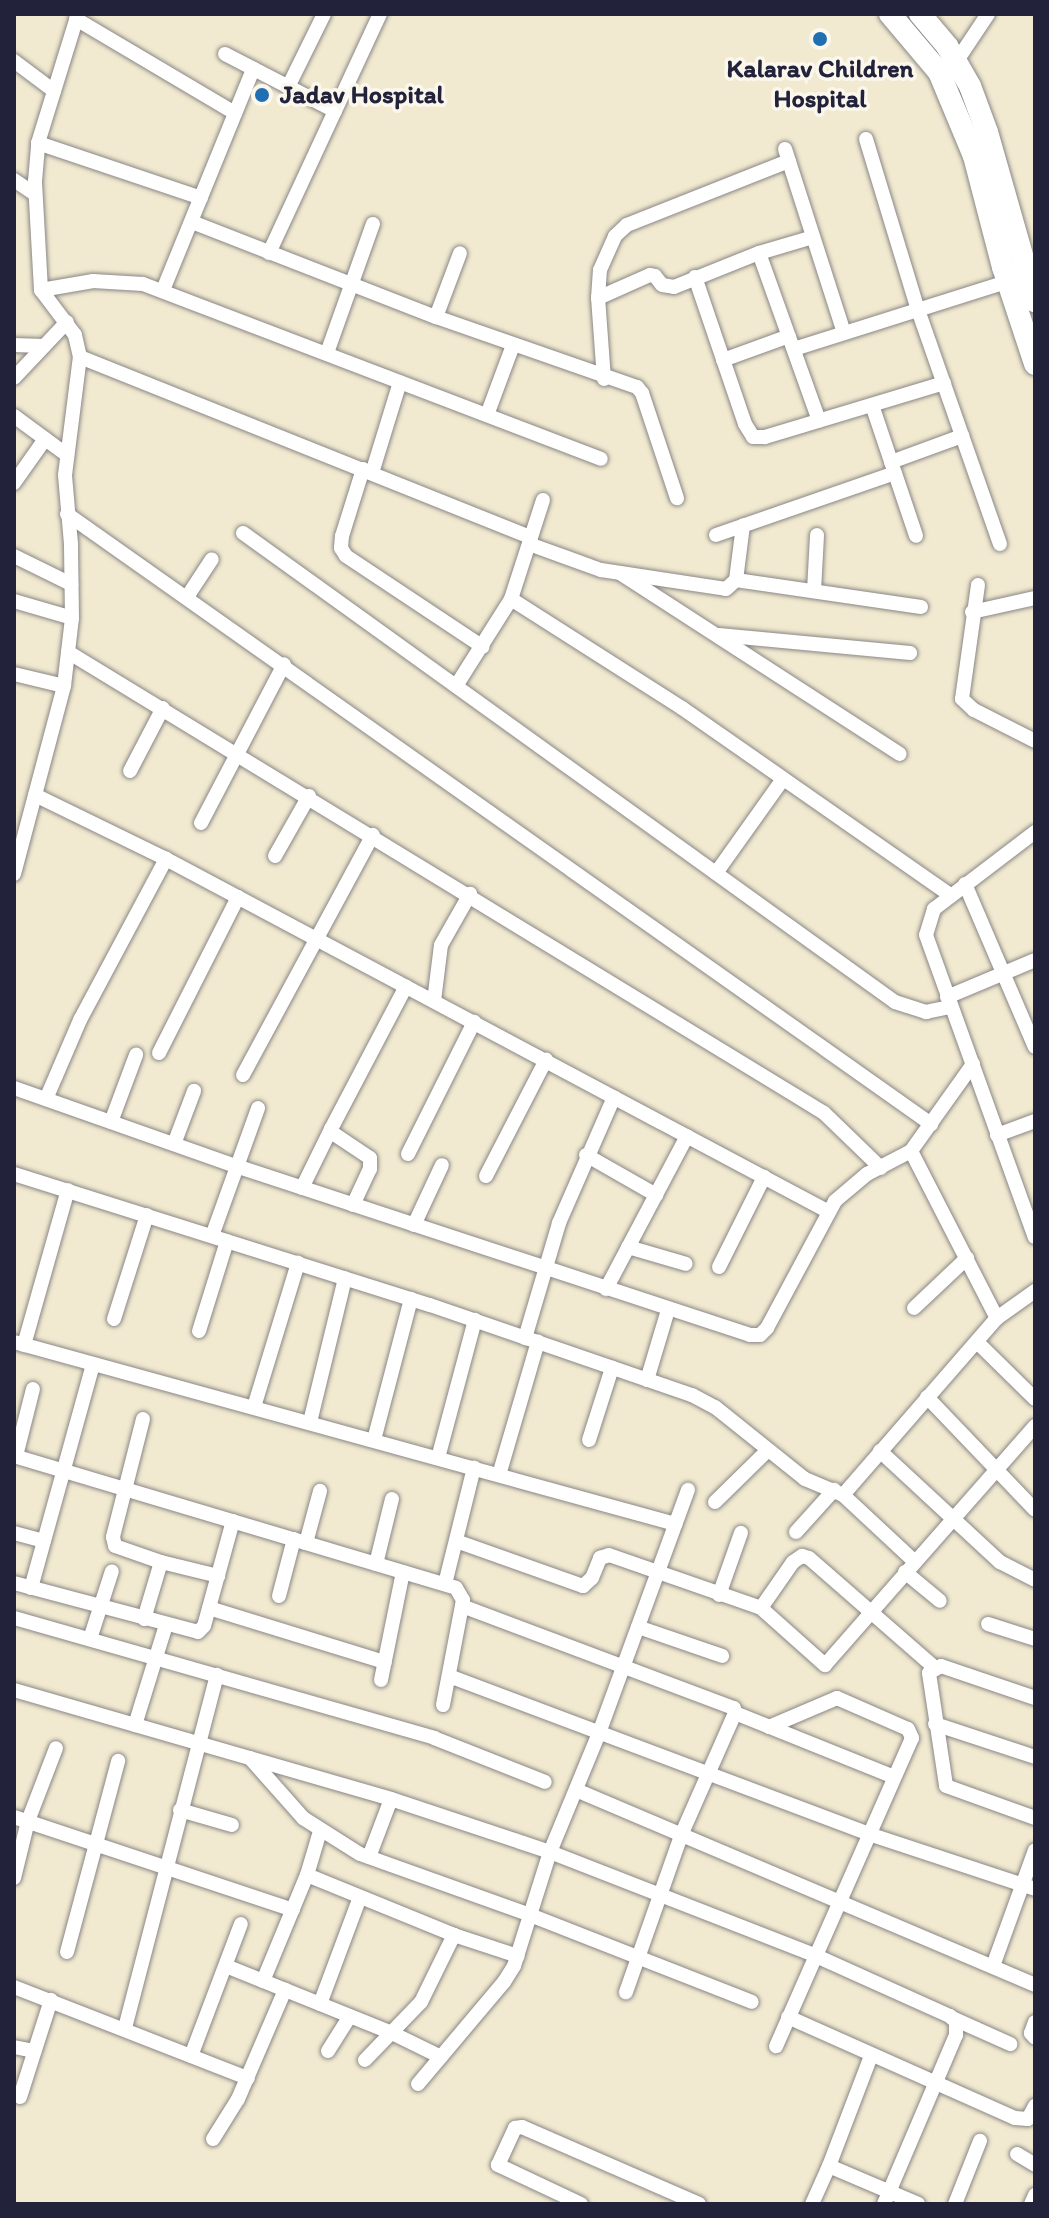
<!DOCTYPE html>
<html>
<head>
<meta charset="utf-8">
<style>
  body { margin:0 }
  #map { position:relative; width:1049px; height:2218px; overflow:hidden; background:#f1ead0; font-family:Itim,sans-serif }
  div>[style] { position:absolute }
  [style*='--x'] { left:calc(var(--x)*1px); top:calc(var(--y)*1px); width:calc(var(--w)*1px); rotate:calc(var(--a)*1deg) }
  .roads { filter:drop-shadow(0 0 2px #8a8686) drop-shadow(0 0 2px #8a8686) }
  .street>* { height:14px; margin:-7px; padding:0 7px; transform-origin:7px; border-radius:7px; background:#fff }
  .primary>* { height:22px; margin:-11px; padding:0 11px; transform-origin:11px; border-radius:11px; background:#fff }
  .dots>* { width:22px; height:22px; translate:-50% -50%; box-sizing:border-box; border:4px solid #fbf7ec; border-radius:50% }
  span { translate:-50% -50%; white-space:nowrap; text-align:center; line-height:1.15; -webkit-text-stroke:7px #fbf7ec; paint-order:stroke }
  .poi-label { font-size:26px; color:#22223b; font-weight:700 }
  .left { translate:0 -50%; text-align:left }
  .frame { position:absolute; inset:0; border:16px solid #22223b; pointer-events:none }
</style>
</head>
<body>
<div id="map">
  <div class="roads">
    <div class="street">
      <div style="--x:76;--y:19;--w:185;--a:30.6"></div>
      <div style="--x:225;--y:54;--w:124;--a:27.4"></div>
      <div style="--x:14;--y:61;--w:50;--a:36.9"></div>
      <div style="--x:956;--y:62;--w:58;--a:-56.3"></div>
      <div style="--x:288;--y:87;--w:81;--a:-63.7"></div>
      <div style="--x:866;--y:139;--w:179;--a:73.1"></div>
      <div style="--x:918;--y:310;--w:248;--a:70.7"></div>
      <div style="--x:38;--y:143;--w:172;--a:18.6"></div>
      <div style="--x:785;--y:149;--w:193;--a:72.2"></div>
      <div style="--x:14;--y:180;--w:25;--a:34"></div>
      <div style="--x:192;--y:222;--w:262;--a:21.3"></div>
      <div style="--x:436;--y:317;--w:213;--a:19.2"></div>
      <div style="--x:637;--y:387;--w:8;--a:50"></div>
      <div style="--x:642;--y:393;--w:111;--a:71.6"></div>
      <div style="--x:269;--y:253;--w:264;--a:-65.1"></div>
      <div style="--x:759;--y:253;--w:178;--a:70.3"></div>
      <div style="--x:695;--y:277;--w:155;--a:71.2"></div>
      <div style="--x:745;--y:424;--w:15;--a:58"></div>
      <div style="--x:753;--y:437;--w:12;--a:0"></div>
      <div style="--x:765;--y:437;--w:187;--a:-16.8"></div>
      <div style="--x:41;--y:290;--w:53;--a:-9.8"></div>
      <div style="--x:93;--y:281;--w:50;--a:3.4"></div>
      <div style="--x:143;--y:284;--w:490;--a:20.9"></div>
      <div style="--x:163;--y:290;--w:239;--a:-67.8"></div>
      <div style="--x:598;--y:298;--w:57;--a:-23.9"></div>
      <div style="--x:650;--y:275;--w:5;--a:11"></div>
      <div style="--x:655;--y:276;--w:11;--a:52"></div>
      <div style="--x:662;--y:285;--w:12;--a:9"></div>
      <div style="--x:674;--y:287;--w:92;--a:-21.8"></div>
      <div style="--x:759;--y:253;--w:56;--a:-16.5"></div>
      <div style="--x:436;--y:317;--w:68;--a:-69.4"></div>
      <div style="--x:14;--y:345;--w:29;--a:2"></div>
      <div style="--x:794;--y:349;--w:223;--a:-17.5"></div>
      <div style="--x:327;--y:353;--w:137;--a:-70.4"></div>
      <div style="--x:80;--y:357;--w:486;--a:21.8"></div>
      <div style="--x:723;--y:360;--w:70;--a:-20"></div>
      <div style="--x:14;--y:378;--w:77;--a:-46.6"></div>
      <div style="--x:604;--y:379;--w:81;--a:-94.2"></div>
      <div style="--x:598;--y:298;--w:28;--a:-86"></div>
      <div style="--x:600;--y:270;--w:37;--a:-66"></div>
      <div style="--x:615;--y:236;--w:16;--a:-43"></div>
      <div style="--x:627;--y:225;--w:174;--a:-21.6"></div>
      <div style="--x:872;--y:405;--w:138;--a:71.4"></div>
      <div style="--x:487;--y:415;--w:75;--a:-69.6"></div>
      <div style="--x:14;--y:416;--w:66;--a:36.3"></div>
      <div style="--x:891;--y:462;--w:76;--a:-20.1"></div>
      <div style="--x:363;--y:469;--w:70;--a:107.4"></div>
      <div style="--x:342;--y:536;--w:12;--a:95"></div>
      <div style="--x:341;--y:548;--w:9;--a:58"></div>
      <div style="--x:346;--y:556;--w:164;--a:33.6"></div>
      <div style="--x:372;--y:473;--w:95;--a:-72.9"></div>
      <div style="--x:14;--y:483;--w:54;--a:-54.8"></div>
      <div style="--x:67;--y:514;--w:1058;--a:35.22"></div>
      <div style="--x:243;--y:533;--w:803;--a:35.73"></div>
      <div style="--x:895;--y:1002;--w:33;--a:18"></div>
      <div style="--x:926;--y:1012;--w:25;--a:-12"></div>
      <div style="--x:716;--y:535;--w:189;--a:-19.1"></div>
      <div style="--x:529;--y:544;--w:77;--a:19.9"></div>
      <div style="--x:601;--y:570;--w:126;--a:8.6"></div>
      <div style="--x:726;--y:589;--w:13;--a:-42"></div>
      <div style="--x:736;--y:580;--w:55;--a:-82.7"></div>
      <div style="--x:14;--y:556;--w:64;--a:26.2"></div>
      <div style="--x:620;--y:573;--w:333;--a:32.9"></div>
      <div style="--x:736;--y:580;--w:187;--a:8.3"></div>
      <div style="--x:978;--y:585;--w:115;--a:98"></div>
      <div style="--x:962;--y:699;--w:16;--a:43"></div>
      <div style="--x:974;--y:710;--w:68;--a:26.9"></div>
      <div style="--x:814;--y:591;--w:56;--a:-86.9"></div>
      <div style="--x:187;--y:597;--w:45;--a:-56.7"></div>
      <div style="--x:511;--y:599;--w:203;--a:32.5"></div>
      <div style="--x:682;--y:708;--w:327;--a:34.9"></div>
      <div style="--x:14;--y:601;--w:60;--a:16.3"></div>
      <div style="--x:972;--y:612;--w:65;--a:-12.5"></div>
      <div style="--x:719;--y:635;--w:192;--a:5.4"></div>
      <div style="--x:68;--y:652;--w:885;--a:31.37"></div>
      <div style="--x:824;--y:1113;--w:79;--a:44"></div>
      <div style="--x:14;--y:674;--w:51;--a:13.5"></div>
      <div style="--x:456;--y:686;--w:103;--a:-57.7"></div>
      <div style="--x:511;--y:599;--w:104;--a:-72.1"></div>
      <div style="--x:130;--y:771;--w:71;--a:-62.4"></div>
      <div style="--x:35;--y:795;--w:146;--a:26"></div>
      <div style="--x:166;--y:859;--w:751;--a:28.03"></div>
      <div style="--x:201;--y:823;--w:179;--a:-62.4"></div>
      <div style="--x:1035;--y:832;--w:127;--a:142.7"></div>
      <div style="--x:934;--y:909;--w:27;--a:107"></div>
      <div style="--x:926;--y:935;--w:321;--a:70.2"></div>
      <div style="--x:275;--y:856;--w:69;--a:-60.5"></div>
      <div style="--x:716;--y:873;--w:115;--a:-54.5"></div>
      <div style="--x:14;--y:874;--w:195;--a:-75.1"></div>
      <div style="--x:64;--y:686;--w:68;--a:-83.3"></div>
      <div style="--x:72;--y:618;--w:74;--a:-90.8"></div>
      <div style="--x:71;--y:544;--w:69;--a:-95"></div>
      <div style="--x:65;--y:475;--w:119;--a:-82.8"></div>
      <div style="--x:80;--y:357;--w:23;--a:-103"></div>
      <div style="--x:75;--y:335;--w:56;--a:-127.1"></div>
      <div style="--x:41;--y:290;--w:109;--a:-93.2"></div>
      <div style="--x:35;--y:181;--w:38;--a:-85"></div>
      <div style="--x:38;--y:143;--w:135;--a:-72.8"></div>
      <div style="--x:965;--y:884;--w:177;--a:66.8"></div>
      <div style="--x:947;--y:997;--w:95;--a:-22.8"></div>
      <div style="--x:434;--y:1001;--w:56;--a:-82.9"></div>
      <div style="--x:441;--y:945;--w:59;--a:-60.4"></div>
      <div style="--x:159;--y:1053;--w:175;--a:-63.1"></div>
      <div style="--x:243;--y:1075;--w:273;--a:-61.6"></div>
      <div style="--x:14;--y:1088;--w:235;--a:19.4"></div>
      <div style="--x:236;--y:1166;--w:541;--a:18.2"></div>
      <div style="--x:750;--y:1335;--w:10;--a:0"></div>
      <div style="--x:760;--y:1335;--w:10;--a:-45"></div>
      <div style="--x:767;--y:1328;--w:144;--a:-61.8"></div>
      <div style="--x:835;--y:1201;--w:42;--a:-40.2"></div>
      <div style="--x:867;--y:1174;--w:50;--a:-27.6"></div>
      <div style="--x:911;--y:1151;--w:107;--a:-54.5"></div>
      <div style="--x:46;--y:1099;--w:86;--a:-66.7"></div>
      <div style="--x:80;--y:1020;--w:183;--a:-61.9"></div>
      <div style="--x:111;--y:1122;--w:72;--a:-69.5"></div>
      <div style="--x:997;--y:1135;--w:40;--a:-20.2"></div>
      <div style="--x:174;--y:1144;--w:57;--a:-69.3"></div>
      <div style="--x:911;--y:1151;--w:188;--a:62.8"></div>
      <div style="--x:408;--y:1154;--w:148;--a:-63.4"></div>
      <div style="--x:586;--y:1155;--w:81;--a:29.7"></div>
      <div style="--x:14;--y:1174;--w:436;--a:17.5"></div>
      <div style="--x:430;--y:1305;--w:277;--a:19"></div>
      <div style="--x:692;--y:1395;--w:26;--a:28"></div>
      <div style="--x:715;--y:1407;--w:115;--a:38.7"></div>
      <div style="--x:805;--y:1479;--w:41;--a:22.8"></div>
      <div style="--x:843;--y:1495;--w:97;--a:42.9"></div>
      <div style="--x:486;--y:1176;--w:131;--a:-62.7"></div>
      <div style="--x:302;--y:1188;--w:66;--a:-63.8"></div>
      <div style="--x:353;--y:1205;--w:40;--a:-65"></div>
      <div style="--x:370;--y:1169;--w:11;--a:-90"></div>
      <div style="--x:370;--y:1158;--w:43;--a:-146.3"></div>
      <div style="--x:334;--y:1134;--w:6;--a:-121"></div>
      <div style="--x:331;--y:1129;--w:161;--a:-62.3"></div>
      <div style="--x:414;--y:1225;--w:66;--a:-65"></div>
      <div style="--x:212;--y:1236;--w:136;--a:-70.2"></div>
      <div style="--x:628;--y:1247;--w:60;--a:16.3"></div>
      <div style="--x:719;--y:1267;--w:101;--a:-63.4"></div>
      <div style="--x:606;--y:1289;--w:173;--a:-62.1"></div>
      <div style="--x:914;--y:1308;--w:73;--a:-43.3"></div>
      <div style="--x:114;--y:1319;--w:109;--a:-72.4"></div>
      <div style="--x:199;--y:1331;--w:94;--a:-72.7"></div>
      <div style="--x:525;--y:1338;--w:120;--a:-73.5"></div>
      <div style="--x:559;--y:1223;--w:137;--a:-66.4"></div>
      <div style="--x:14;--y:1342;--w:686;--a:15.39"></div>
      <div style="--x:977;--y:1342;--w:81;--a:44.5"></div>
      <div style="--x:24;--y:1345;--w:161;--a:-74.2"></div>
      <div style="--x:647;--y:1380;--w:73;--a:-73.3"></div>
      <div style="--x:927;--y:1397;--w:156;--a:46.3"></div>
      <div style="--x:254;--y:1407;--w:151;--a:-73"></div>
      <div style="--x:143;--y:1419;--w:122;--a:104.3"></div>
      <div style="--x:113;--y:1537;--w:9;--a:77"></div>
      <div style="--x:115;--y:1546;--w:49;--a:19.2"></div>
      <div style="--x:161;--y:1562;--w:59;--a:13.8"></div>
      <div style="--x:310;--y:1422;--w:148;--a:-76.3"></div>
      <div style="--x:374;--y:1440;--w:146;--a:-75.3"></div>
      <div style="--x:589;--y:1440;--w:76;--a:-72.3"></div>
      <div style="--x:880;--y:1451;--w:163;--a:42.8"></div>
      <div style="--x:1000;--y:1562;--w:39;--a:27"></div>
      <div style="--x:14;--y:1456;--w:461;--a:16.6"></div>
      <div style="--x:456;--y:1588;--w:14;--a:60"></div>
      <div style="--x:463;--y:1600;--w:107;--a:100.8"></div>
      <div style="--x:16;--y:1456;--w:69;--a:-75.8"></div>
      <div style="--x:438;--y:1458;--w:143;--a:-75"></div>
      <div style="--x:499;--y:1475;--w:139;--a:-73.7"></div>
      <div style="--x:843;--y:1495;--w:235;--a:-49"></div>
      <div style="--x:997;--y:1318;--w:47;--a:-35.4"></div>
      <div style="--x:715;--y:1502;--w:74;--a:-44.5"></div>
      <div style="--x:796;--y:1532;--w:57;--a:-47.9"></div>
      <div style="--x:14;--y:1533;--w:31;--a:15"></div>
      <div style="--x:456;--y:1541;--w:135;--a:19.5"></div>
      <div style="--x:583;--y:1586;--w:12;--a:-42"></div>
      <div style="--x:592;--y:1578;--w:22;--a:-68"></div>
      <div style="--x:600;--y:1558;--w:9;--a:-18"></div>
      <div style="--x:609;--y:1555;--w:161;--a:19.2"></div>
      <div style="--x:761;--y:1608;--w:86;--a:41.7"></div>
      <div style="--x:825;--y:1665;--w:318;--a:-48.7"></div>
      <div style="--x:306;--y:1543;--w:54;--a:-74.9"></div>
      <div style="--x:376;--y:1564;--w:67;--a:-76.2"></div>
      <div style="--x:905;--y:1572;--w:45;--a:39.6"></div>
      <div style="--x:14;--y:1583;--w:190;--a:14.9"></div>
      <div style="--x:198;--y:1632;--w:8;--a:-45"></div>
      <div style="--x:204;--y:1626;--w:109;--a:-74.6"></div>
      <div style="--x:445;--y:1584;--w:120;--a:-76"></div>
      <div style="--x:31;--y:1588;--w:232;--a:-74.5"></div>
      <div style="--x:719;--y:1595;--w:66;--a:-70.5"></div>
      <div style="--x:279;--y:1596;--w:59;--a:-75.3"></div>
      <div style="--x:462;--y:1606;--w:290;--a:20.6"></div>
      <div style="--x:734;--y:1708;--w:5;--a:79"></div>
      <div style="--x:735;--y:1713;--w:131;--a:113.8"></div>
      <div style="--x:682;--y:1833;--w:169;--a:109.4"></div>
      <div style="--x:209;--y:1608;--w:184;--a:17.1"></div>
      <div style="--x:761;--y:1608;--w:56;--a:-55.2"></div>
      <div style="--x:793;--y:1562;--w:11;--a:-34"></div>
      <div style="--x:802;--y:1556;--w:7;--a:16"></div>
      <div style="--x:809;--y:1558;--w:166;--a:41.1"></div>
      <div style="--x:14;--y:1618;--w:437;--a:15.9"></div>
      <div style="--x:434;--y:1738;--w:119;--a:21.6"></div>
      <div style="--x:144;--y:1619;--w:59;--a:-73.4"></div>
      <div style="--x:988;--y:1624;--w:49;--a:17.7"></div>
      <div style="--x:638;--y:1627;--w:89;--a:19"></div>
      <div style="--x:90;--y:1639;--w:71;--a:-72.1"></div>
      <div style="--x:449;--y:1676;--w:449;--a:20.6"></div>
      <div style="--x:869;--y:1834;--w:175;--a:18.3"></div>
      <div style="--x:381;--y:1680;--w:110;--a:-78.5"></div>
      <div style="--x:14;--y:1690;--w:392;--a:16.1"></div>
      <div style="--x:391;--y:1799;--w:168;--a:18.4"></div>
      <div style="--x:550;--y:1852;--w:283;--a:21.3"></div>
      <div style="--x:814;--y:1955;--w:149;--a:24.2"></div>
      <div style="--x:950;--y:2016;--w:8;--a:45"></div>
      <div style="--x:956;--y:2022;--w:13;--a:90"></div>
      <div style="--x:956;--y:2035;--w:184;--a:113.1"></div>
      <div style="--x:1035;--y:1698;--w:99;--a:-161.2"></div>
      <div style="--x:941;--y:1666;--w:14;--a:150"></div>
      <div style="--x:929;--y:1673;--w:114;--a:81.4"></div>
      <div style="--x:946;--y:1786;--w:95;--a:19.8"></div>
      <div style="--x:735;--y:1713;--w:171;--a:21.9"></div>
      <div style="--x:935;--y:1724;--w:105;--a:18.3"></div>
      <div style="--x:135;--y:1725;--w:105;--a:-72.8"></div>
      <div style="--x:769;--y:1727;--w:74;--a:-23.1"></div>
      <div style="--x:837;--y:1698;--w:77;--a:23.6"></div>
      <div style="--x:908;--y:1729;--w:10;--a:66"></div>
      <div style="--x:912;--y:1738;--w:337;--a:113.8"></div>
      <div style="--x:250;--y:1758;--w:80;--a:48.5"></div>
      <div style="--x:303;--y:1818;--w:67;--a:32.3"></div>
      <div style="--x:360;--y:1854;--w:181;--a:19.7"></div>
      <div style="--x:530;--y:1915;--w:238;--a:21.4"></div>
      <div style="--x:576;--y:1790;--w:499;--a:23"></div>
      <div style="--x:180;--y:1810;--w:54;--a:16.1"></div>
      <div style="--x:14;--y:1817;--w:294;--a:18.4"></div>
      <div style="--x:369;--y:1857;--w:62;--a:-69.2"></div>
      <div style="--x:307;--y:1875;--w:159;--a:22.2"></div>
      <div style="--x:454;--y:1935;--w:67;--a:18.2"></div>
      <div style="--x:14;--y:1878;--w:59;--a:-76.2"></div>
      <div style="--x:28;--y:1821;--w:78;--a:-69"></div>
      <div style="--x:67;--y:1952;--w:198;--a:-75"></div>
      <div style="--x:226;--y:1966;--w:181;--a:22"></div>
      <div style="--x:394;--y:2034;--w:52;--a:26.1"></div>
      <div style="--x:993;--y:1966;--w:123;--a:-70.1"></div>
      <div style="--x:263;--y:1981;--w:115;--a:-67.5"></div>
      <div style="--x:307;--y:1875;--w:46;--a:-73.5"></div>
      <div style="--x:14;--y:1987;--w:251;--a:21.3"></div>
      <div style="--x:320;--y:2004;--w:114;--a:-69.5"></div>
      <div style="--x:788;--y:2017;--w:248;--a:24"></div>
      <div style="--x:1015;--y:2118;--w:13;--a:4"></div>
      <div style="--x:1028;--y:2119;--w:15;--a:-62"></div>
      <div style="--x:952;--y:2018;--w:64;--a:24.1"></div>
      <div style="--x:1035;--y:2022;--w:12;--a:110"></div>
      <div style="--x:1031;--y:2033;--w:6;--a:51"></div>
      <div style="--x:125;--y:2028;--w:365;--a:-75.4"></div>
      <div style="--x:14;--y:2047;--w:21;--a:11"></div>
      <div style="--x:328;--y:2051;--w:41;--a:-57.8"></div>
      <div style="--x:191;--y:2056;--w:141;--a:-69.3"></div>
      <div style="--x:871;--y:2056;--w:118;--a:110.9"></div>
      <div style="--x:829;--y:2166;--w:97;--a:23.1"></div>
      <div style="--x:365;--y:2060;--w:81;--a:-46"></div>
      <div style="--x:421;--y:2002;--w:75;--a:-63.8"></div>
      <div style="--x:418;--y:2084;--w:133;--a:-49.9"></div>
      <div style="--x:504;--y:1982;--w:19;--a:-58"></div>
      <div style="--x:514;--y:1966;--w:120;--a:-72.5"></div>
      <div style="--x:550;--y:1852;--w:129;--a:-67.6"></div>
      <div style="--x:599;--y:1733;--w:259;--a:-69.9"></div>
      <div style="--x:20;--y:2097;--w:102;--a:-72.3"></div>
      <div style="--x:213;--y:2139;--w:47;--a:-58"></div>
      <div style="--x:238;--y:2099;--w:119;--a:-66.7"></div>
      <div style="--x:1017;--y:2154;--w:21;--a:31"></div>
      <div style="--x:581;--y:2204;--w:92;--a:-154.8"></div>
      <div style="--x:498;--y:2165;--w:41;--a:-65.3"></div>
      <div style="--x:515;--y:2128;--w:7;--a:-8"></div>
      <div style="--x:522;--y:2127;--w:193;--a:23.5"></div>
      <div style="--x:812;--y:2204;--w:42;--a:-65.9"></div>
      <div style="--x:955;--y:2204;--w:68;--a:-68.4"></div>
      <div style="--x:1031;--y:2204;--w:10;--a:-66"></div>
    </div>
    <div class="primary">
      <div style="--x:890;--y:14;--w:76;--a:49.8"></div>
      <div style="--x:939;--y:72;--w:91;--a:67.4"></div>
      <div style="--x:974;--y:156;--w:115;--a:75.4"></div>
      <div style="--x:1003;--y:267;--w:102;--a:71.7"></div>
      <div style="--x:920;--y:14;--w:42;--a:49.8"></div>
      <div style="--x:947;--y:46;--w:46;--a:60.1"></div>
      <div style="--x:970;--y:86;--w:49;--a:69.7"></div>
      <div style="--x:987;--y:132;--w:176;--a:74.1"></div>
    </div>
  </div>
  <div class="dots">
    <div style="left:820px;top:39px;background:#1f6fb2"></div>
    <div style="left:262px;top:95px;background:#1f6fb2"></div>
  </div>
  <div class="poi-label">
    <span style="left:820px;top:84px">Kalarav Children<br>Hospital</span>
    <span class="left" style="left:280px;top:95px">Jadav Hospital</span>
  </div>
  <div class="frame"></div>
</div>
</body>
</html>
